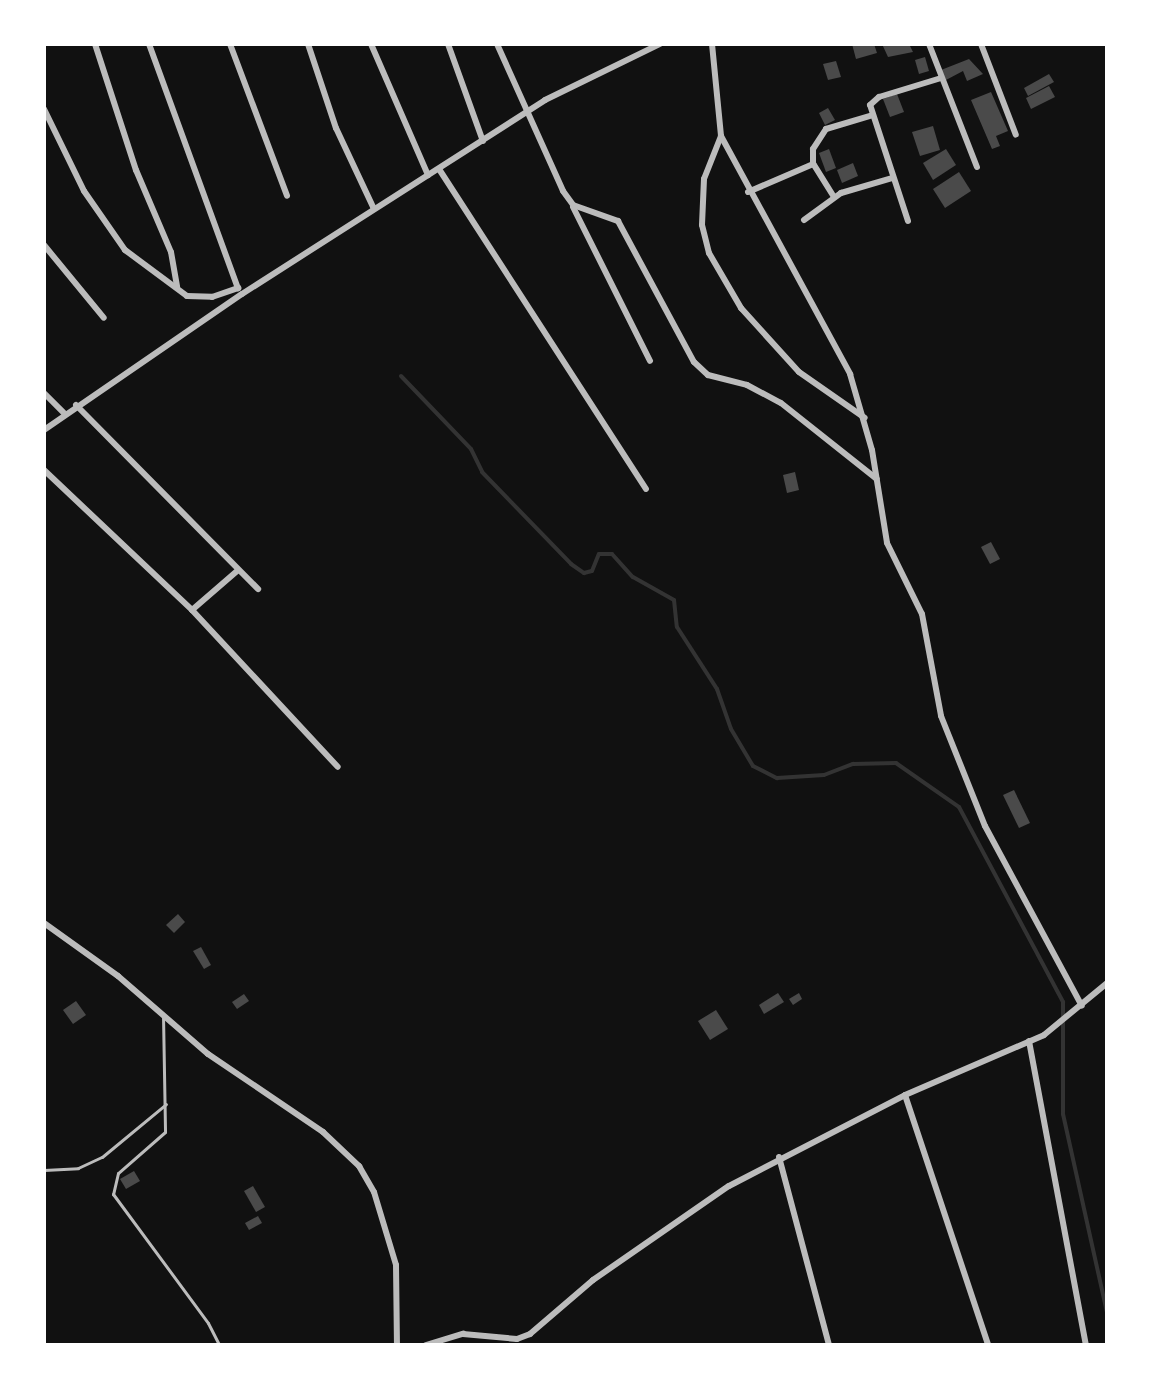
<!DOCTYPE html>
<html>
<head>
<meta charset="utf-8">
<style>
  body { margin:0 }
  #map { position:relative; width:1151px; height:1389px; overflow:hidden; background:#111; font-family:Raleway,sans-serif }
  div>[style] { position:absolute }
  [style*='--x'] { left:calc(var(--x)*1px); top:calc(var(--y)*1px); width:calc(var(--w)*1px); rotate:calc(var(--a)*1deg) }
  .stream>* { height:4px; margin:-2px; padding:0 2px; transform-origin:2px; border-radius:2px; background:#333 }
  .building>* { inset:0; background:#4a4a4a }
  .service>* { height:3px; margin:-1.5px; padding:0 1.5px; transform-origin:1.5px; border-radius:1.5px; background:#bcbcbc }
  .minor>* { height:6px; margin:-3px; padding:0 3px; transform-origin:3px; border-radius:3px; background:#bcbcbc }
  span { translate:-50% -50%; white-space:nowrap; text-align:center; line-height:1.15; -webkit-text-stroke:6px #fff; paint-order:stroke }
  .frame { position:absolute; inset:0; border:46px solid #fff; pointer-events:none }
</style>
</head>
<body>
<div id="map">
  <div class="stream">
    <div style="--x:401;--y:376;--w:101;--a:46.2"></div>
    <div style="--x:471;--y:449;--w:25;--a:64"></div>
    <div style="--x:482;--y:472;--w:128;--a:45.9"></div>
    <div style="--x:571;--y:564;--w:16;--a:35"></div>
    <div style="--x:584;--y:573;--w:8;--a:-14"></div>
    <div style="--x:592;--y:571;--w:18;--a:-68"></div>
    <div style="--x:599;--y:554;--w:13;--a:0"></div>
    <div style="--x:612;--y:554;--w:31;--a:48"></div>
    <div style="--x:633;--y:577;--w:47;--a:29.3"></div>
    <div style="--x:674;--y:600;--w:27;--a:84"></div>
    <div style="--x:677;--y:627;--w:74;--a:57.2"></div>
    <div style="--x:717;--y:689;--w:42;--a:70.7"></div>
    <div style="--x:731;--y:729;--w:43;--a:59.3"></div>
    <div style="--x:753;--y:766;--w:27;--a:27"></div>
    <div style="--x:777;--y:778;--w:47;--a:-3.7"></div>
    <div style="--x:824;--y:775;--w:31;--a:-21"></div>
    <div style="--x:853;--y:764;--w:43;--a:-1.3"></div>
    <div style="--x:896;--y:763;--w:77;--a:34.9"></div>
    <div style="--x:959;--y:807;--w:221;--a:61.9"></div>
    <div style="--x:1063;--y:1002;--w:112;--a:90"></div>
    <div style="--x:1063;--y:1114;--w:203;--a:77.5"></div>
  </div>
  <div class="building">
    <div style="clip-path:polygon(852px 44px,874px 44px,877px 53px,856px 59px)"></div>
    <div style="clip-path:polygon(882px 44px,909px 44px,913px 52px,888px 57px)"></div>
    <div style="clip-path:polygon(925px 57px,929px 71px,919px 74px,915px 60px)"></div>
    <div style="clip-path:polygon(969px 59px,983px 74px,967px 81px,963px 71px,946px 80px,941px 70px)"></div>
    <div style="clip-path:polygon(836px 61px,841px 77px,828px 80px,823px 64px)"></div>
    <div style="clip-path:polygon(1049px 74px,1054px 82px,1028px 96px,1024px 88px)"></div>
    <div style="clip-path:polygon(1049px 86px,1055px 97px,1031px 109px,1026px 98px)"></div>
    <div style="clip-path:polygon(991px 92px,1008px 131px,996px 136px,1000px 146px,992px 149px,971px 100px)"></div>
    <div style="clip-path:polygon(897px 94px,904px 112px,890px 117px,883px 99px)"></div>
    <div style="clip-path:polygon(828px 108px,835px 120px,825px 125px,819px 113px)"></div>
    <div style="clip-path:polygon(933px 126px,940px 150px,920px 156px,912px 132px)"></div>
    <div style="clip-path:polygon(829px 149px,836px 168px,826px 172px,819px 153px)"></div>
    <div style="clip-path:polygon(946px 149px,956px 165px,933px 180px,923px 163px)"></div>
    <div style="clip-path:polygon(853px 163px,858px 176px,842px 183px,837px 170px)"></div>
    <div style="clip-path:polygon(959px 172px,971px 191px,945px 208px,933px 189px)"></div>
    <div style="clip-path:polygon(795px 472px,799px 490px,787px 493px,783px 475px)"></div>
    <div style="clip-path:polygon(991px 542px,1000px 559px,990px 564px,981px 547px)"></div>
    <div style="clip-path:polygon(1014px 790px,1030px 823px,1019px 828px,1003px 795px)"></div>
    <div style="clip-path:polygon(178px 914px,185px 922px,174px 933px,166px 925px)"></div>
    <div style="clip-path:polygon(201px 947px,211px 965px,204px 969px,193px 951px)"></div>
    <div style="clip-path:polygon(778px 993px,784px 1002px,764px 1014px,759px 1005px)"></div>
    <div style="clip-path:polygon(799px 993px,802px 999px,793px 1005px,789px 999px)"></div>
    <div style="clip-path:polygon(244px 994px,249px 1001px,237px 1009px,232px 1002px)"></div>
    <div style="clip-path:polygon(76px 1001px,86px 1015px,73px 1024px,63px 1010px)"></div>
    <div style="clip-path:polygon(716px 1010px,728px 1029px,710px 1040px,698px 1021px)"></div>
    <div style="clip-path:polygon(134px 1171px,140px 1181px,126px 1189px,120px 1179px)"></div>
    <div style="clip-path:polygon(253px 1186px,265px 1207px,256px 1212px,244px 1191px)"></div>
    <div style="clip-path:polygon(258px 1216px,262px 1223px,249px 1230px,245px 1223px)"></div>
  </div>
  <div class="service">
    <div style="--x:163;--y:1015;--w:117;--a:89"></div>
    <div style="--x:165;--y:1132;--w:62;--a:138.9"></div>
    <div style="--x:118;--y:1173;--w:22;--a:103"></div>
    <div style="--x:113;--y:1194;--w:160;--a:53.6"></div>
    <div style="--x:208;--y:1323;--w:25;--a:63"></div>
    <div style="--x:44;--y:1170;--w:34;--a:-3"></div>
    <div style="--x:78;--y:1168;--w:26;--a:-25"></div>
    <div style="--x:102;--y:1157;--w:83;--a:-39.6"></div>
  </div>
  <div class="minor">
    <div style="--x:95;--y:44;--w:133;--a:72"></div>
    <div style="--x:136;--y:170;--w:89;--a:66.9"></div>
    <div style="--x:171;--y:252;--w:35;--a:80"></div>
    <div style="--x:149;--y:44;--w:260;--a:70"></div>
    <div style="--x:230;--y:44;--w:162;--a:69.4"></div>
    <div style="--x:308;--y:44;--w:89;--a:71.6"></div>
    <div style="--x:336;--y:128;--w:89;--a:64.9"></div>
    <div style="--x:371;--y:44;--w:143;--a:66.5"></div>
    <div style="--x:448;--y:44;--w:103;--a:70.2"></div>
    <div style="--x:497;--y:44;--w:161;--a:65.8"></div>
    <div style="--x:563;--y:191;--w:17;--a:54"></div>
    <div style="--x:573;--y:205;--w:48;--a:19.6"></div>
    <div style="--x:618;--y:221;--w:160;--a:61.7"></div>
    <div style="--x:694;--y:362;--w:19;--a:43"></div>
    <div style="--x:708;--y:375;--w:40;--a:14.4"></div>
    <div style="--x:747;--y:385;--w:38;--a:28"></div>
    <div style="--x:781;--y:403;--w:122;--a:38.4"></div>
    <div style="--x:712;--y:44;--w:92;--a:84.4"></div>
    <div style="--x:721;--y:136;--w:46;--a:111.6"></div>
    <div style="--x:704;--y:179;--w:46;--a:92.5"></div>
    <div style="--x:702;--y:225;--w:29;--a:76"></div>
    <div style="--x:709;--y:253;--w:64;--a:59.8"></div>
    <div style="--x:741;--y:308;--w:86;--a:47.8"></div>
    <div style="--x:799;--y:372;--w:80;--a:34.9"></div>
    <div style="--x:929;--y:44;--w:132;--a:68.7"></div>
    <div style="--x:981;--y:44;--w:97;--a:69"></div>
    <div style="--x:44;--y:109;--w:91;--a:64"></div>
    <div style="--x:84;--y:191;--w:72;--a:55.2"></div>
    <div style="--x:125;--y:250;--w:77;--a:36.6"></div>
    <div style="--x:187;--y:296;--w:25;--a:2"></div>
    <div style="--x:212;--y:297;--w:28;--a:-19"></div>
    <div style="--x:721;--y:136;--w:271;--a:61.5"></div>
    <div style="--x:850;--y:374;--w:79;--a:73.9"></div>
    <div style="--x:872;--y:450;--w:94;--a:80.8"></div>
    <div style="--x:887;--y:543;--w:79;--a:63.8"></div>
    <div style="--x:922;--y:614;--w:104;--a:79.4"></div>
    <div style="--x:941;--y:716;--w:118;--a:68.2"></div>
    <div style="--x:985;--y:826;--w:204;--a:61.7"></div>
    <div style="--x:439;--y:169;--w:381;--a:57.1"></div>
    <div style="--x:748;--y:192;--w:71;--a:-23.3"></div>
    <div style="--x:834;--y:197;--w:39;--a:-122"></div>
    <div style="--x:813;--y:164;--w:15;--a:-90"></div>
    <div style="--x:813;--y:149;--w:24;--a:-57"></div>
    <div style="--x:826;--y:129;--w:46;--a:-16.5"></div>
    <div style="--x:573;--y:207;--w:172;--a:63.4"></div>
    <div style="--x:804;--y:220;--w:46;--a:-36.1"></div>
    <div style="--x:841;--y:193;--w:53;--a:-16.4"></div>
    <div style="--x:908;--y:221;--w:122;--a:-108.1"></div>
    <div style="--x:870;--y:105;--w:12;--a:-42"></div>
    <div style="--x:879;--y:97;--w:65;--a:-17"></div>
    <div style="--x:44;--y:245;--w:94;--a:50.6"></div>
    <div style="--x:44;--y:393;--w:28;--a:45"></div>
    <div style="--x:76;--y:405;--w:259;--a:45.3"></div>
    <div style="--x:44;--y:430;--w:240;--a:-34.5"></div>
    <div style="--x:242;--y:294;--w:360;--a:-32.6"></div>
    <div style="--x:545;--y:100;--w:128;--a:-26"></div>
    <div style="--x:44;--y:470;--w:204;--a:43.4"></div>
    <div style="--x:192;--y:610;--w:214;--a:47.1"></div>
    <div style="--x:192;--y:610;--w:60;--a:-40.9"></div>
    <div style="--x:44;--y:923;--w:91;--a:35.6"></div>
    <div style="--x:118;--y:976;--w:119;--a:40.9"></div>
    <div style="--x:208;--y:1054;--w:139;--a:34.1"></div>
    <div style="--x:323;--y:1132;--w:50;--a:43.4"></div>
    <div style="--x:359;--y:1166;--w:30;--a:60"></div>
    <div style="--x:374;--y:1192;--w:76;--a:73.2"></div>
    <div style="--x:396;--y:1265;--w:80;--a:89.3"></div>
    <div style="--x:1029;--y:1041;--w:309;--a:79.4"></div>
    <div style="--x:905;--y:1095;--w:263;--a:71.6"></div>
    <div style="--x:779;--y:1157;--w:195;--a:75.1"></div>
    <div style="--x:426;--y:1345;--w:39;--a:-17"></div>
    <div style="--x:463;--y:1334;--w:54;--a:5.3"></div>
    <div style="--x:517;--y:1339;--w:14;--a:-21"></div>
    <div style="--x:530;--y:1334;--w:83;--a:-40.6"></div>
    <div style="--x:593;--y:1280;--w:165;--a:-34.7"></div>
    <div style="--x:729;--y:1186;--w:198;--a:-27.3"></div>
    <div style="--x:905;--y:1095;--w:151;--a:-23.3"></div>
    <div style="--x:1044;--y:1035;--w:82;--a:-39.5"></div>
  </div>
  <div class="frame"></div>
</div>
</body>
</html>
